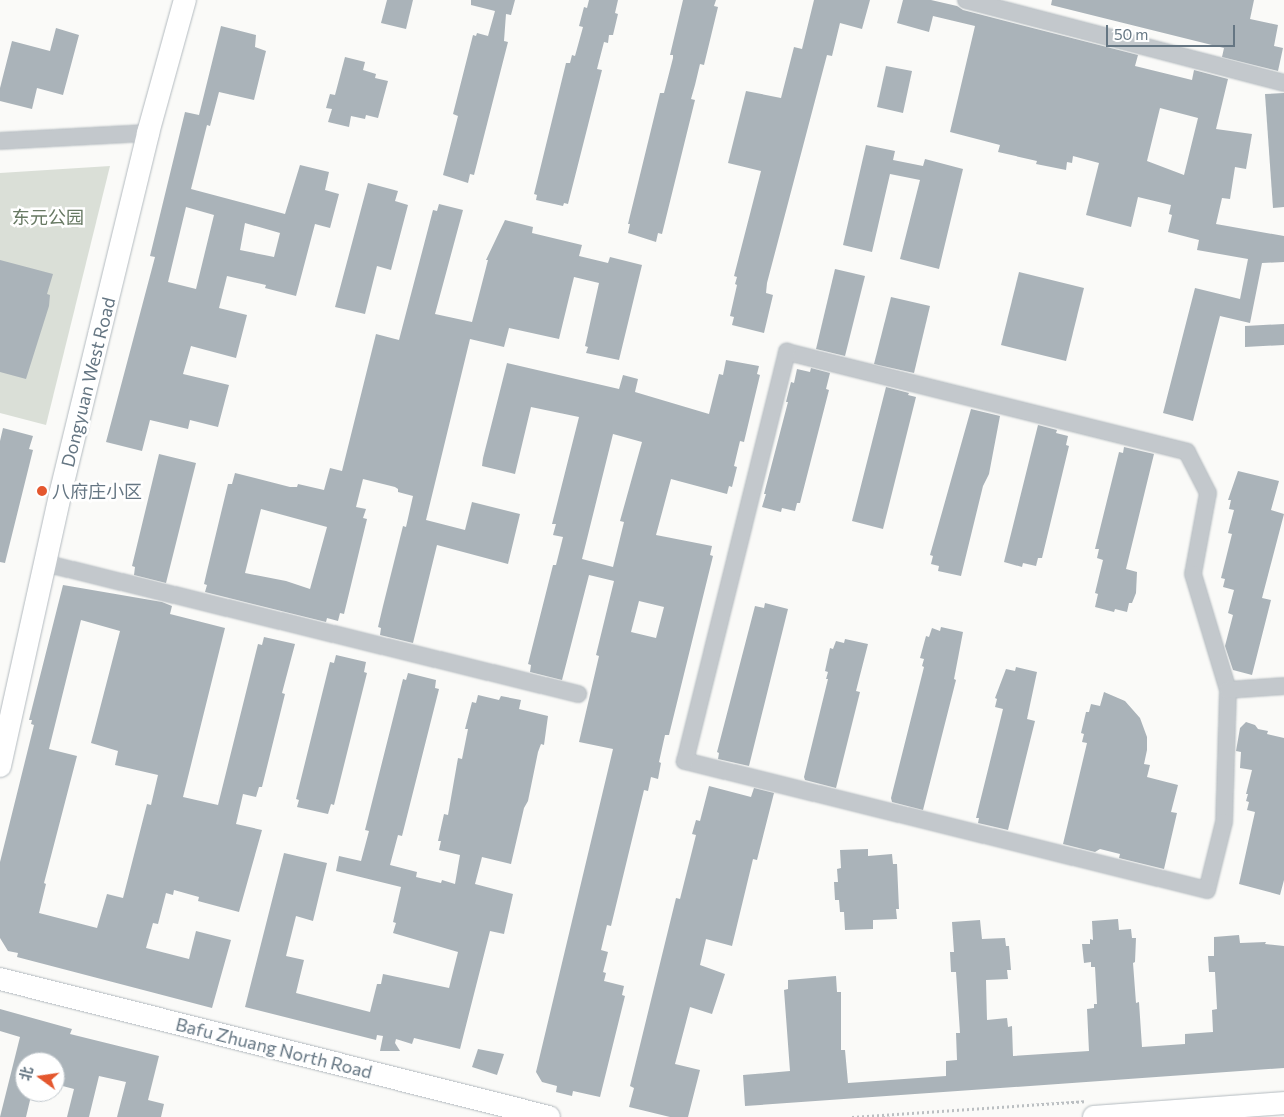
<!DOCTYPE html>
<html>
<head>
<meta charset="utf-8">
<style>
  body { margin:0 }
  #map { position:relative; width:1284px; height:1117px; overflow:hidden; background:#fafaf8; font-family:Commissioner,"Noto Sans SC",sans-serif }
  div>[style] { position:absolute }
  [style*='--x'] { left:calc(var(--x)*1px); top:calc(var(--y)*1px); width:calc(var(--w)*1px); rotate:calc(var(--a)*1deg) }
  .green>* { inset:0; background:#dadfd7 }
  .building>* { inset:0; background:#aab3b9 }
  .path>* { height:3px; margin-top:-1.5px; transform-origin:0; background:repeating-linear-gradient(90deg,#bbbfc2 0 2.5px,transparent 0 5px) }
  .roads { filter:drop-shadow(0 0 1px #b3babf) drop-shadow(0 0 1px #b3babf) }
  .street>* { height:16px; margin:-8px; padding:0 8px; transform-origin:8px; border-radius:8px; background:#c3c8cc }
  .secondary>* { height:22px; margin:-11px; padding:0 11px; transform-origin:11px; border-radius:11px; background:#fff }
  .dots>* { width:14px; height:14px; translate:-50% -50%; box-sizing:border-box; border:2px solid #fff; border-radius:50% }
  span { translate:-50% -50%; white-space:nowrap; text-align:center; line-height:1.15; -webkit-text-stroke:5px #fff; paint-order:stroke }
  .park-label { font-size:18px; color:#687a64 }
  .street-label { font-size:18px; color:#657683 }
  .poi-label { font-size:18px; color:#657683 }
  .left { translate:0 -50%; text-align:left }
  .north { position:absolute; left:15px; top:1052px; width:50px; height:50px; box-sizing:border-box; background:#fff; border:1px solid #c1c8cd; border-radius:50%; rotate:284deg; font-size:14px; font-weight:700; line-height:20px; text-align:center; color:#657683 }
  .north::after { content:''; display:block; margin:auto; width:18px; height:22px; background:#e4572e; clip-path:polygon(50% 0,100% 100%,50% 72%,0 100%) }
  .scale { position:absolute; left:1106px; top:25px; width:129px; height:22px; box-sizing:border-box; border:2px solid #657683; border-top:0; padding-left:6px; font-size:15px; line-height:18px; white-space:nowrap; color:#657683; -webkit-text-stroke:4px #fff; paint-order:stroke }
</style>
</head>
<body>
<div id="map">
  <div class="green">
    <div style="clip-path:polygon(110px 166px,46px 425px,0 413px,0 173px)"></div>
  </div>
  <div class="building">
    <div style="clip-path:polygon(387px 0,413px 0,406px 29px,381px 23px)"></div>
    <div style="clip-path:polygon(471px 0,515px 0,511px 15px,506px 14px,504px 41px,508px 42px,474px 175px,470px 174px,468px 183px,443px 175px,458px 116px,453px 114px,473px 35px,476px 36px,477px 33px,488px 36px,495px 11px,471px 5px)"></div>
    <div style="clip-path:polygon(589px 0,618px 0,615px 13px,618px 14px,613px 35px,609px 35px,608px 43px,604px 42px,597px 69px,602px 70px,568px 204px,564px 203px,563px 206px,536px 200px,537px 195px,534px 194px,566px 63px,570px 63px,572px 55px,575px 56px,583px 27px,579px 26px,584px 7px,587px 8px)"></div>
    <div style="clip-path:polygon(683px 0,716px 0,714px 6px,718px 7px,704px 65px,700px 64px,695px 85px,691px 99px,695px 100px,662px 234px,658px 233px,656px 242px,628px 233px,630px 224px,628px 224px,660px 93px,664px 93px,673px 58px,673px 55px,670px 55px)"></div>
    <div style="clip-path:polygon(814px 0,870px 0,862px 29px,840px 23px,832px 56px,827px 55px,767px 283px,766px 293px,773px 295px,764px 333px,732px 325px,734px 317px,730px 316px,737px 285px,735px 284px,737px 277px,734px 276px,761px 171px,728px 163px,746px 91px,781px 98px,794px 47px,802px 49px)"></div>
    <div style="clip-path:polygon(evenodd,903px 0,931px 0,957px 6px,963px 10px,1138px 55px,1135px 66px,1192px 80px,1194px 70px,1228px 79px,1216px 129px,1252px 134px,1246px 169px,1235px 167px,1230px 199px,1222px 198px,1216px 224px,1284px 236px,1284px 262px,1262px 263px,1250px 323px,1220px 316px,1193px 421px,1163px 413px,1195px 288px,1240px 299px,1248px 259px,1197px 250px,1199px 240px,1168px 232px,1172px 215px,1169px 214px,1171px 205px,1138px 197px,1131px 227px,1086px 215px,1099px 163px,1073px 156px,1072px 163px,1067px 162px,1066px 170px,1036px 164px,1037px 161px,998px 152px,1000px 145px,950px 132px,975px 26px,933px 16px,929px 32px,897px 23px,903px 0,1160px 108px,1198px 118px,1184px 175px,1147px 161px,1160px 108px)"></div>
    <div style="clip-path:polygon(1052px 0,1254px 0,1250px 19px,1278px 25px,1274px 46px,1283px 48px,1278px 71px,1222px 57px,1224px 48px,1051px 5px)"></div>
    <div style="clip-path:polygon(evenodd,221px 26px,256px 35px,255px 47px,266px 51px,254px 100px,219px 92px,210px 126px,207px 125px,191px 189px,285px 214px,300px 165px,329px 172px,325px 190px,339px 194px,330px 228px,315px 224px,296px 296px,265px 288px,266px 285px,227px 276px,219px 308px,247px 315px,236px 358px,191px 346px,183px 374px,229px 385px,218px 427px,190px 420px,188px 429px,150px 420px,142px 451px,106px 442px,155px 257px,150px 256px,185px 112px,199px 115px,221px 26px,186px 207px,214px 215px,196px 289px,168px 282px,186px 207px,221px 26px,245px 223px,280px 233px,274px 257px,240px 250px,245px 223px)"></div>
    <div style="clip-path:polygon(56px 28px,79px 35px,63px 95px,37px 88px,32px 109px,0 101px,0 88px,12px 41px,50px 51px)"></div>
    <div style="clip-path:polygon(345px 57px,365px 62px,363px 70px,376px 74px,375px 78px,388px 81px,378px 118px,366px 115px,365px 119px,351px 116px,349px 127px,328px 122px,332px 109px,326px 108px,330px 94px,335px 95px)"></div>
    <div style="clip-path:polygon(886px 66px,912px 71px,903px 113px,877px 107px)"></div>
    <div style="clip-path:polygon(1284px 93px,1284px 207px,1273px 208px,1265px 94px)"></div>
    <div style="clip-path:polygon(866px 145px,895px 151px,893px 160px,923px 166px,925px 159px,963px 169px,939px 269px,900px 259px,920px 180px,890px 174px,872px 252px,843px 245px)"></div>
    <div style="clip-path:polygon(368px 183px,398px 191px,395px 201px,408px 205px,391px 270px,377px 266px,365px 314px,335px 307px)"></div>
    <div style="clip-path:polygon(evenodd,439px 204px,463px 210px,435px 314px,472px 322px,488px 260px,486px 260px,505px 220px,533px 227px,532px 233px,582px 245px,579px 256px,608px 263px,610px 257px,642px 265px,619px 360px,586px 353px,588px 347px,585px 346px,599px 283px,574px 277px,559px 339px,509px 328px,504px 347px,470px 339px,426px 520px,465px 530px,472px 502px,520px 514px,508px 564px,437px 545px,413px 643px,380px 635px,381px 628px,378px 627px,383px 606px,403px 526px,406px 527px,413px 496px,398px 492px,398px 489px,395px 487px,363px 479px,356px 507px,366px 509px,363px 518px,367px 519px,344px 614px,340px 613px,338px 621px,327px 618px,326px 622px,205px 592px,207px 585px,204px 584px,207px 571px,228px 484px,232px 484px,235px 473px,290px 487px,297px 487px,298px 484px,324px 490px,330px 468px,342px 471px,376px 334px,399px 340px,433px 210px,437px 211px,439px 204px,261px 509px,327px 527px,310px 589px,286px 581px,245px 573px,261px 509px)"></div>
    <div style="clip-path:polygon(0 260px,53px 274px,47px 294px,50px 295px,49px 306px,26px 379px,0 372px)"></div>
    <div style="clip-path:polygon(835px 269px,865px 276px,845px 356px,816px 349px)"></div>
    <div style="clip-path:polygon(1019px 272px,1084px 288px,1066px 361px,1001px 345px)"></div>
    <div style="clip-path:polygon(891px 297px,930px 306px,914px 373px,874px 364px)"></div>
    <div style="clip-path:polygon(1284px 324px,1284px 345px,1245px 347px,1245px 326px)"></div>
    <div style="clip-path:polygon(evenodd,726px 360px,759px 366px,757px 374px,760px 375px,744px 442px,740px 441px,734px 466px,737px 467px,732px 487px,729px 486px,727px 494px,671px 479px,656px 535px,712px 546px,710px 555px,713px 556px,669px 735px,665px 735px,659px 762px,661px 763px,658px 779px,651px 777px,648px 791px,644px 790px,611px 926px,607px 925px,601px 950px,608px 952px,603px 972px,606px 973px,604px 981px,624px 986px,622px 995px,625px 996px,600px 1097px,573px 1091px,572px 1096px,556px 1092px,557px 1086px,542px 1082px,536px 1072px,613px 749px,579px 742px,599px 656px,596px 655px,614px 581px,589px 575px,562px 680px,530px 672px,531px 665px,528px 664px,553px 565px,556px 565px,563px 537px,553px 535px,556px 524px,552px 524px,579px 417px,531px 407px,515px 474px,482px 466px,483px 458px,507px 363px,619px 389px,623px 375px,638px 379px,635px 392px,709px 414px,719px 374px,723px 375px,726px 360px,613px 434px,642px 442px,620px 521px,624px 522px,613px 567px,582px 559px,613px 434px,726px 360px,639px 601px,664px 607px,656px 638px,631px 632px,639px 601px)"></div>
    <div style="clip-path:polygon(811px 368px,830px 373px,826px 389px,829px 390px,800px 503px,797px 503px,795px 511px,782px 508px,781px 512px,762px 507px,766px 494px,764px 494px,788px 402px,786px 402px,791px 382px,794px 383px,797px 369px,810px 372px)"></div>
    <div style="clip-path:polygon(886px 387px,909px 393px,908px 395px,916px 397px,883px 529px,852px 521px)"></div>
    <div style="clip-path:polygon(971px 409px,1000px 416px,989px 474px,983px 486px,961px 576px,938px 571px,939px 566px,931px 564px,933px 556px,930px 555px)"></div>
    <div style="clip-path:polygon(1038px 425px,1057px 430px,1056px 433px,1068px 436px,1066px 445px,1069px 446px,1042px 558px,1038px 558px,1036px 566px,1023px 563px,1022px 567px,1004px 562px)"></div>
    <div style="clip-path:polygon(3px 428px,33px 436px,29px 449px,33px 450px,5px 563px,0 562px,0 441px)"></div>
    <div style="clip-path:polygon(1124px 447px,1154px 454px,1126px 569px,1137px 572px,1136px 593px,1132px 603px,1129px 603px,1127px 612px,1115px 609px,1114px 612px,1095px 607px,1098px 594px,1095px 593px,1103px 560px,1097px 558px,1099px 549px,1095px 549px,1119px 452px,1123px 453px)"></div>
    <div style="clip-path:polygon(159px 454px,196px 463px,166px 583px,134px 575px,135px 567px,132px 566px)"></div>
    <div style="clip-path:polygon(1238px 471px,1279px 481px,1271px 510px,1284px 514px,1262px 598px,1271px 600px,1252px 675px,1233px 670px,1225px 646px,1233px 615px,1228px 613px,1234px 590px,1223px 587px,1225px 579px,1221px 578px,1232px 534px,1228px 533px,1234px 510px,1229px 509px,1231px 500px,1228px 500px)"></div>
    <div style="clip-path:polygon(evenodd,63px 585px,162px 602px,172px 606px,170px 614px,225px 628px,183px 797px,218px 805px,258px 644px,262px 645px,264px 637px,295px 644px,282px 693px,285px 694px,262px 787px,259px 787px,256px 797px,243px 794px,236px 824px,262px 830px,239px 912px,198px 901px,199px 897px,174px 890px,173px 895px,166px 893px,158px 924px,153px 923px,146px 948px,189px 959px,196px 931px,231px 940px,212px 1008px,17px 957px,18px 953px,8px 951px,0 938px,0 862px,34px 725px,31px 724px,32px 720px,29px 720px,63px 585px,81px 620px,120px 631px,91px 743px,118px 751px,115px 765px,158px 775px,151px 805px,147px 804px,123px 898px,107px 894px,97px 928px,39px 913px,46px 884px,44px 883px,77px 756px,49px 749px,81px 620px)"></div>
    <div style="clip-path:polygon(765px 603px,788px 609px,749px 766px,718px 759px,719px 753px,717px 752px,755px 606px,764px 608px)"></div>
    <div style="clip-path:polygon(941px 627px,963px 632px,954px 679px,956px 680px,923px 810px,892px 802px,891px 798px,924px 667px,922px 666px,924px 659px,920px 658px,926px 636px,929px 637px,932px 628px,940px 631px)"></div>
    <div style="clip-path:polygon(845px 639px,868px 644px,856px 691px,860px 692px,836px 788px,805px 780px,804px 777px,828px 679px,826px 679px,828px 672px,825px 671px,830px 648px,833px 649px,836px 641px,844px 643px)"></div>
    <div style="clip-path:polygon(336px 655px,366px 662px,364px 672px,367px 673px,334px 805px,331px 804px,328px 814px,297px 807px,299px 800px,296px 799px,330px 662px,334px 663px)"></div>
    <div style="clip-path:polygon(1016px 667px,1037px 672px,1027px 719px,1035px 721px,1008px 830px,978px 823px,979px 818px,976px 818px,1003px 709px,995px 707px,997px 699px,995px 698px,1006px 669px,1015px 671px)"></div>
    <div style="clip-path:polygon(408px 673px,436px 680px,435px 688px,439px 689px,402px 836px,398px 835px,390px 865px,417px 872px,416px 877px,441px 883px,442px 880px,455px 884px,460px 855px,439px 850px,441px 841px,438px 841px,444px 814px,448px 815px,458px 758px,462px 759px,468px 729px,465px 729px,472px 702px,476px 703px,478px 695px,499px 700px,501px 696px,521px 700px,519px 709px,548px 716px,544px 745px,541px 744px,538px 752px,528px 801px,524px 808px,511px 864px,482px 857px,475px 884px,513px 894px,504px 934px,490px 931px,460px 1049px,414px 1038px,412px 1044px,396px 1039px,395px 1043px,400px 1051px,380px 1051px,383px 1036px,377px 1035px,376px 1040px,245px 1007px,284px 853px,327px 863px,313px 921px,296px 916px,286px 956px,304px 960px,296px 993px,370px 1012px,377px 984px,381px 984px,383px 974px,449px 988px,458px 952px,393px 933px,396px 923px,393px 922px,401px 887px,336px 871px,339px 856px,361px 861px,369px 831px,365px 830px,403px 679px,406px 680px)"></div>
    <div style="clip-path:polygon(1104px 692px,1125px 701px,1140px 718px,1147px 737px,1147px 750px,1144px 764px,1150px 765px,1147px 777px,1178px 785px,1171px 812px,1177px 813px,1164px 869px,1119px 858px,1120px 854px,1100px 849px,1095px 852px,1063px 844px,1087px 743px,1082px 742px,1084px 734px,1081px 733px,1086px 712px,1089px 712px,1091px 704px,1100px 706px)"></div>
    <div style="clip-path:polygon(1246px 722px,1255px 725px,1258px 729px,1268px 731px,1267px 734px,1284px 738px,1284px 880px,1280px 895px,1239px 884px,1255px 812px,1247px 810px,1249px 802px,1246px 801px,1248px 794px,1246px 794px,1252px 770px,1240px 768px,1241px 752px,1236px 751px,1240px 728px)"></div>
    <div style="clip-path:polygon(709px 786px,751px 797px,754px 788px,774px 793px,757px 860px,753px 859px,732px 946px,706px 939px,700px 965px,725px 974px,712px 1014px,690px 1007px,675px 1064px,700px 1070px,688px 1117px,670px 1117px,629px 1107px,634px 1088px,630px 1086px,676px 898px,680px 899px,696px 835px,692px 834px,696px 820px,700px 821px)"></div>
    <div style="clip-path:polygon(868px 849px,868px 856px,892px 854px,893px 864px,897px 864px,899px 909px,896px 909px,897px 919px,873px 920px,873px 929px,845px 930px,844px 912px,840px 912px,839px 900px,835px 900px,834px 882px,838px 882px,837px 869px,841px 868px,840px 850px)"></div>
    <div style="clip-path:polygon(1118px 919px,1119px 930px,1131px 929px,1132px 938px,1136px 938px,1135px 962px,1133px 963px,1136px 1003px,1139px 1002px,1142px 1047px,1185px 1044px,1185px 1034px,1213px 1032px,1212px 1010px,1217px 1009px,1215px 972px,1209px 972px,1208px 956px,1214px 956px,1214px 937px,1239px 935px,1240px 943px,1266px 942px,1265px 944px,1284px 946px,1284px 1068px,745px 1106px,743px 1075px,790px 1071px,784px 990px,788px 989px,788px 980px,836px 976px,837px 992px,841px 992px,841px 1050px,845px 1050px,848px 1083px,946px 1076px,946px 1061px,957px 1060px,956px 1033px,960px 1033px,956px 972px,951px 972px,950px 952px,954px 952px,952px 922px,980px 920px,982px 939px,1005px 938px,1006px 946px,1009px 946px,1011px 970px,1007px 970px,1008px 979px,986px 980px,987px 1020px,1007px 1018px,1008px 1027px,1012px 1026px,1013px 1056px,1089px 1051px,1087px 1009px,1094px 1008px,1094px 1004px,1097px 1004px,1095px 967px,1091px 967px,1091px 962px,1084px 963px,1082px 944px,1090px 944px,1090px 939px,1093px 940px,1092px 921px)"></div>
    <div style="clip-path:polygon(0 1009px,72px 1029px,70px 1034px,159px 1056px,148px 1100px,164px 1104px,161px 1117px,117px 1117px,126px 1082px,99px 1076px,89px 1117px,67px 1117px,74px 1089px,55px 1084px,55px 1062px,25px 1062px,25px 1092px,32px 1092px,26px 1117px,0 1117px,20px 1037px,0 1031px)"></div>
    <div style="clip-path:polygon(478px 1049px,504px 1054px,497px 1075px,472px 1067px)"></div>
  </div>
  <div class="path">
    <div style="--x:852;--y:1117;--w:233;--a:-3.9"></div>
  </div>
  <div class="roads">
    <div class="street">
      <div style="--x:966;--y:0;--w:329;--a:14.6"></div>
      <div style="--x:0;--y:141;--w:148;--a:-3.1"></div>
      <div style="--x:787;--y:352;--w:412;--a:14"></div>
      <div style="--x:1187;--y:452;--w:46;--a:62.9"></div>
      <div style="--x:1208;--y:493;--w:82;--a:100.5"></div>
      <div style="--x:1193;--y:574;--w:121;--a:73.2"></div>
      <div style="--x:1228;--y:690;--w:132;--a:91.7"></div>
      <div style="--x:1224;--y:822;--w:70;--a:104"></div>
      <div style="--x:1207;--y:890;--w:538;--a:-166.12"></div>
      <div style="--x:685;--y:761;--w:422;--a:-76"></div>
      <div style="--x:44;--y:563;--w:550;--a:13.78"></div>
      <div style="--x:1228;--y:690;--w:56;--a:-4.1"></div>
    </div>
    <div class="secondary">
      <div style="--x:0;--y:766;--w:278;--a:-77.5"></div>
      <div style="--x:60;--y:495;--w:373;--a:-76.3"></div>
      <div style="--x:148;--y:133;--w:138;--a:-74.5"></div>
      <div style="--x:0;--y:979;--w:566;--a:14.11"></div>
      <div style="--x:1094;--y:1117;--w:191;--a:-4.2"></div>
    </div>
  </div>
  <div class="dots">
    <div style="left:42px;top:491px;background:#e4572e"></div>
  </div>
  <div class="park-label">
    <span style="left:48px;top:217px">东元公园</span>
  </div>
  <div class="street-label">
    <span style="left:88px;top:382px;rotate:-76deg">Dongyuan West Road</span>
    <span style="left:274px;top:1048px;rotate:14deg">Bafu Zhuang North Road</span>
  </div>
  <div class="poi-label">
    <span class="left" style="left:52px;top:491px">八府庄小区</span>
  </div>
  <div class="north">北</div>
  <div class="scale">50 m</div>
</div>
</body>
</html>
